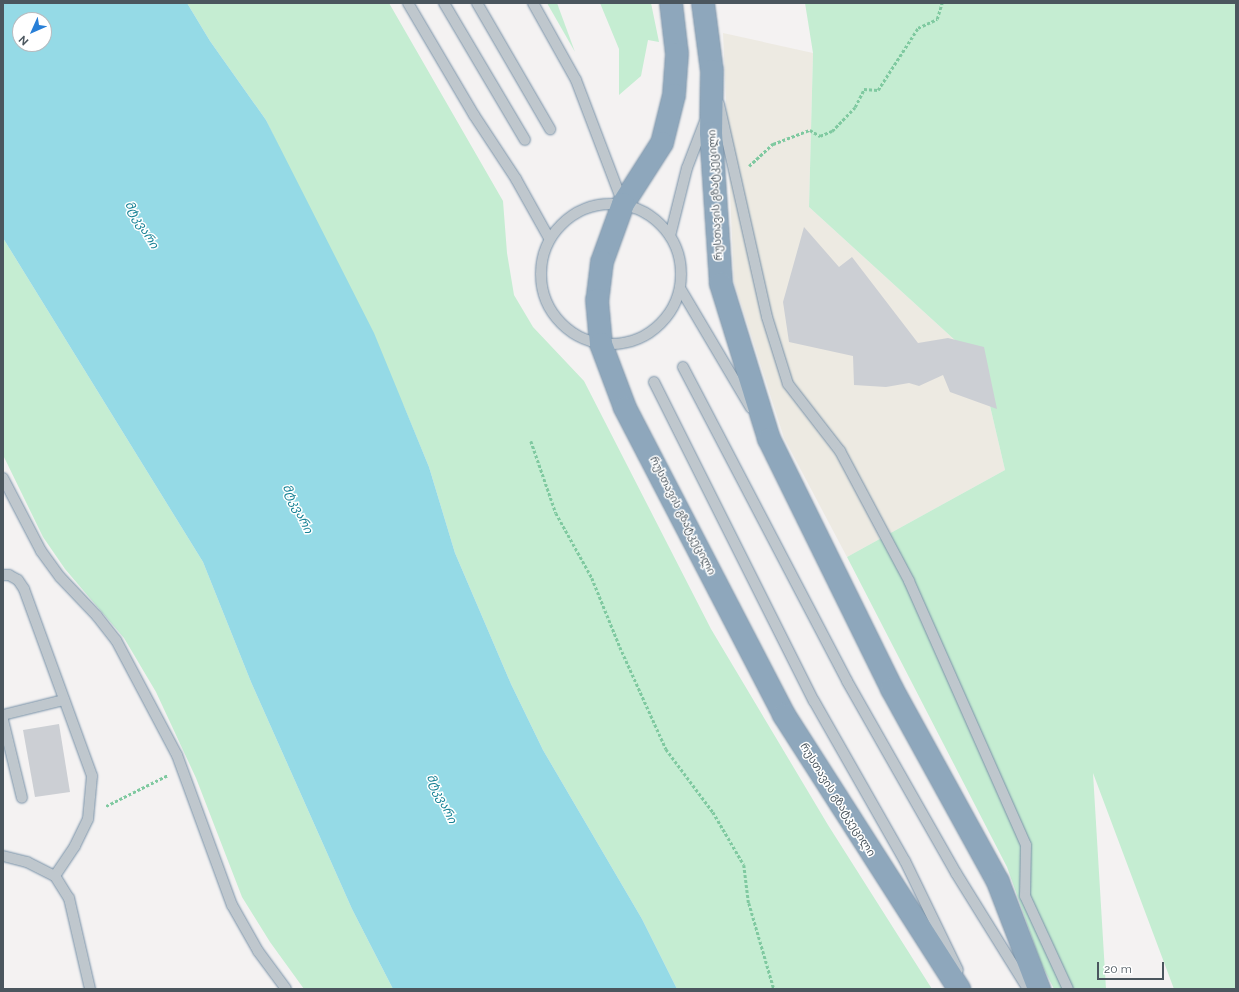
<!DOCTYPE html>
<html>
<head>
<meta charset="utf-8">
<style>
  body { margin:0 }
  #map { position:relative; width:1239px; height:992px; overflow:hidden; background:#f4f2f2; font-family:Raleway,"Noto Sans Georgian",sans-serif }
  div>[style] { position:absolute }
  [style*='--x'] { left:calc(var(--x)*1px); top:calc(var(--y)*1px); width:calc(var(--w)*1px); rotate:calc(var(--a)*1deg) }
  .commercial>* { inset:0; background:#edeae2 }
  .green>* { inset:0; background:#c5edd2 }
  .water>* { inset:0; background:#95dae6 }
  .building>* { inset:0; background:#cccfd4 }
  .path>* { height:2.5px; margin-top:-1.25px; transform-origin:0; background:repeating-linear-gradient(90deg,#7fc9a0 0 3px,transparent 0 5px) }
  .roads { filter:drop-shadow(0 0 1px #7992a8) drop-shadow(0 0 1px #7992a8) }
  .lane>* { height:10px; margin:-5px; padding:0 5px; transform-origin:5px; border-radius:5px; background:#bfc7cd }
  .lane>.ring { margin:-5px; padding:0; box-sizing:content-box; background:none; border:10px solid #bfc7cd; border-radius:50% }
  .highway>* { height:22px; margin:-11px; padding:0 11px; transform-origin:11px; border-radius:11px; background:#8ea7bc }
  span { translate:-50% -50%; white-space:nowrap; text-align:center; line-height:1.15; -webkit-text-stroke:3px #fff; paint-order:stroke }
  .street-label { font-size:11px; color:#4b565e }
  .water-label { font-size:12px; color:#178295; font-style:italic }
  .frame { position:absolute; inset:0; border:4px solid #4b565e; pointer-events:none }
  .north { position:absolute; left:12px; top:12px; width:40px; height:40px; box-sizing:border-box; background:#fff; border:1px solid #b7bbbf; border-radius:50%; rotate:225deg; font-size:11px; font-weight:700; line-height:16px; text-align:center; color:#4b565e }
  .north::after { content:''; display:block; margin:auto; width:14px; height:18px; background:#287fd7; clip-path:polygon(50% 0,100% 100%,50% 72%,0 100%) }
  .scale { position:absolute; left:1097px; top:962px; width:67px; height:18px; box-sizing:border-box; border:2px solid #4b565e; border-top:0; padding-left:5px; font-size:12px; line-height:14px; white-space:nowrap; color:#4b565e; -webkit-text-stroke:3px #fff; paint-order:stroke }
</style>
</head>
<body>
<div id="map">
  <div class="commercial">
    <div style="clip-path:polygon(723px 33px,813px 53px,809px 207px,980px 363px,1005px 470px,847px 557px,784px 438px,734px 282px)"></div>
  </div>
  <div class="green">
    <div style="clip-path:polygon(187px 3px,389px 3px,503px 201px,507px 253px,514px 295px,533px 327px,584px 381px,711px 629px,828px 825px,932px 989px,677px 989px,642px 919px,543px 750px,511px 684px,455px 553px,429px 467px,405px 409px,266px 120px,210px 41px)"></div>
    <div style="clip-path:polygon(547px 3px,557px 3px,575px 52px)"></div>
    <div style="clip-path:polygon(600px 3px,651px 3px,659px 42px,648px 40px,641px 76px,619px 95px,619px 49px)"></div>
    <div style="clip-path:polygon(805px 3px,1236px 3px,1236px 989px,1174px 989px,1093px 773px,1106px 989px,1054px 989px,1041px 963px,1007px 867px,847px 557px,1005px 470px,980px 363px,809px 207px,813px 53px)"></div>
    <div style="clip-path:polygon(3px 238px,203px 562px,251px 682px,352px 909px,393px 989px,304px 989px,270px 942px,242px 897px,196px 778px,156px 692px,124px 638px,65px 569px,43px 537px,3px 455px)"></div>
  </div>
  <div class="water">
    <div style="clip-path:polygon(evenodd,3px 3px,187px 3px,210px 41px,266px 120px,374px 333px,429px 467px,455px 553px,511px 684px,543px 750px,642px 919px,677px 989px,393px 989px,352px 909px,251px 682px,203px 562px,3px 238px,3px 3px,20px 20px,44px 20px,44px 44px,20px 44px,20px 20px)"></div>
  </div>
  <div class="building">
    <div style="clip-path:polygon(804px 227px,839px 267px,852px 257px,918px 343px,948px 338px,984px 347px,997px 409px,950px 392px,943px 375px,919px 386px,909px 383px,886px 387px,854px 385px,853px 356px,789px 342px,783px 302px)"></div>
    <div style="clip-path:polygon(59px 724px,70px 792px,35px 797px,23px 730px)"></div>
  </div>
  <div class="path">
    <div style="--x:749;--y:166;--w:33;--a:-43"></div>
    <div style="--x:773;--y:144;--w:40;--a:-21"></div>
    <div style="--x:810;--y:130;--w:12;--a:31"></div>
    <div style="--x:820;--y:136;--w:13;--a:-23"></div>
    <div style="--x:832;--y:131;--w:33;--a:-46"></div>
    <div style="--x:855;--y:107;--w:20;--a:-63"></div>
    <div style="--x:864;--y:89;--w:14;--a:4"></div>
    <div style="--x:878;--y:90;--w:74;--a:-57.2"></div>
    <div style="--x:918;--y:28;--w:21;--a:-25"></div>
    <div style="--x:937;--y:19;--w:17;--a:-73"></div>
    <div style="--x:531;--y:441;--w:76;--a:70.9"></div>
    <div style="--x:556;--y:513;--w:74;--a:61"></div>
    <div style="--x:592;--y:578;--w:74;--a:67.9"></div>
    <div style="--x:620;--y:647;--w:112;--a:65.7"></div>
    <div style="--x:666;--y:749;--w:79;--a:53.3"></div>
    <div style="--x:713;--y:812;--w:61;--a:59.7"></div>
    <div style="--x:744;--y:865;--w:38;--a:83"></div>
    <div style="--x:749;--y:903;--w:90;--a:73.8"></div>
    <div style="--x:106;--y:806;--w:69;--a:-26.6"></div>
  </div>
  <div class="roads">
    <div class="lane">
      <div style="--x:408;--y:3;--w:130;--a:59.5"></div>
      <div style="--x:474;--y:115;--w:77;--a:56.7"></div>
      <div style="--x:516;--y:179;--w:68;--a:60.8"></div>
      <div style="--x:444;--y:3;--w:159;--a:59.4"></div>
      <div style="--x:477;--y:3;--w:146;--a:59.9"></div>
      <div style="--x:533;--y:3;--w:88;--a:60.8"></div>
      <div style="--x:576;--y:80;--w:133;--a:69.2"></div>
      <div style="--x:719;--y:104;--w:218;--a:77.3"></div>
      <div style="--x:767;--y:317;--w:70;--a:72.6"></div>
      <div style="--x:788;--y:384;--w:85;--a:52.2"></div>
      <div style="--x:840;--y:451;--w:147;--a:62"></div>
      <div style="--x:909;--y:581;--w:289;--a:66.1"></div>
      <div style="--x:1026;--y:845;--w:51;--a:91.1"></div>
      <div style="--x:1025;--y:896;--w:102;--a:65.2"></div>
      <div class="ring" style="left:541px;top:204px;width:130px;height:130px"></div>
      <div style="--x:670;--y:236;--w:70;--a:-76"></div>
      <div style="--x:687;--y:168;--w:50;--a:-69"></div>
      <div style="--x:680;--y:288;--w:139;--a:59.4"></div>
      <div style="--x:683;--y:367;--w:354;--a:62.4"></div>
      <div style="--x:847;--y:681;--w:221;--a:60.4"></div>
      <div style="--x:956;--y:873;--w:137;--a:58.2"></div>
      <div style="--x:654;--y:382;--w:357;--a:63.4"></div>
      <div style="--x:814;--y:701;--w:184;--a:60.4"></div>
      <div style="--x:905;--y:861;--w:121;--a:64.1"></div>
      <div style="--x:3;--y:478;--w:82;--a:62.5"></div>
      <div style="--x:41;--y:551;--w:32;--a:54"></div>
      <div style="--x:60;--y:577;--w:54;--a:46.5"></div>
      <div style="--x:97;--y:616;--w:31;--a:52"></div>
      <div style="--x:116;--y:640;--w:130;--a:62.1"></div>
      <div style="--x:177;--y:755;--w:160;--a:69.9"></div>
      <div style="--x:232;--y:905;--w:53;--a:60.5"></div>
      <div style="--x:258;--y:951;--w:47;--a:53.6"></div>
      <div style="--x:3;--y:575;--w:6;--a:0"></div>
      <div style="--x:9;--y:575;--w:10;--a:29"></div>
      <div style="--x:18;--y:580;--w:11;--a:56"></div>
      <div style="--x:24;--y:589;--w:199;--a:70"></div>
      <div style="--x:92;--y:776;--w:43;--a:95.3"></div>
      <div style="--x:88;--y:819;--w:30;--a:116"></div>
      <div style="--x:75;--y:846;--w:36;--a:124"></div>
      <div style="--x:3;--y:715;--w:63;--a:-13.8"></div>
      <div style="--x:3;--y:720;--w:80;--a:76.3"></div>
      <div style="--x:3;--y:856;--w:25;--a:14"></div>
      <div style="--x:27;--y:862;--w:31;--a:27"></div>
      <div style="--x:55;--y:876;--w:26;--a:58"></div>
      <div style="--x:69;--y:898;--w:93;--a:77"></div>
    </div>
    <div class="highway">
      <div style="--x:671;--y:3;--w:51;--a:83.3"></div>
      <div style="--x:677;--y:54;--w:41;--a:94.2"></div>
      <div style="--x:674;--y:95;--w:49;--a:104"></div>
      <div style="--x:662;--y:143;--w:72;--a:122.6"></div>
      <div style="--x:623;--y:204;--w:62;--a:109.9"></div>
      <div style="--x:602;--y:262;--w:38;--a:97"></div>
      <div style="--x:597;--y:300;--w:44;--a:84.8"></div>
      <div style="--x:601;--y:344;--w:68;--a:69.4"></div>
      <div style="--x:625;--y:408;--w:346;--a:62.6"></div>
      <div style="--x:784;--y:715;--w:325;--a:57.4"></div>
      <div style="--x:703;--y:3;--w:69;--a:82.5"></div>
      <div style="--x:712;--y:71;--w:62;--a:90.9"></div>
      <div style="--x:711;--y:133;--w:151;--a:86.2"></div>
      <div style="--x:721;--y:284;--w:162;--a:72.8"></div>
      <div style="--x:769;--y:439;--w:279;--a:63.8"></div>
      <div style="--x:892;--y:689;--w:220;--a:61.2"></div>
      <div style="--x:998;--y:882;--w:115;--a:69"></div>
    </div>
  </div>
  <div class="street-label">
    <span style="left:716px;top:195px;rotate:-93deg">რუსთავის გზატკეცილი</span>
    <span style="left:682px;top:516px;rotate:63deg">რუსთავის გზატკეცილი</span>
    <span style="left:837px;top:800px;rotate:58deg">რუსთავის გზატკეცილი</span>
  </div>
  <div class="water-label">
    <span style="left:141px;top:225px;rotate:59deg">მტკვარი</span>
    <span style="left:297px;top:509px;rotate:64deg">მტკვარი</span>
    <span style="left:441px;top:799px;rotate:64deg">მტკვარი</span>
  </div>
  <div class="frame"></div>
  <div class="north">N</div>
  <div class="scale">20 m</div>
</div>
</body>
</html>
